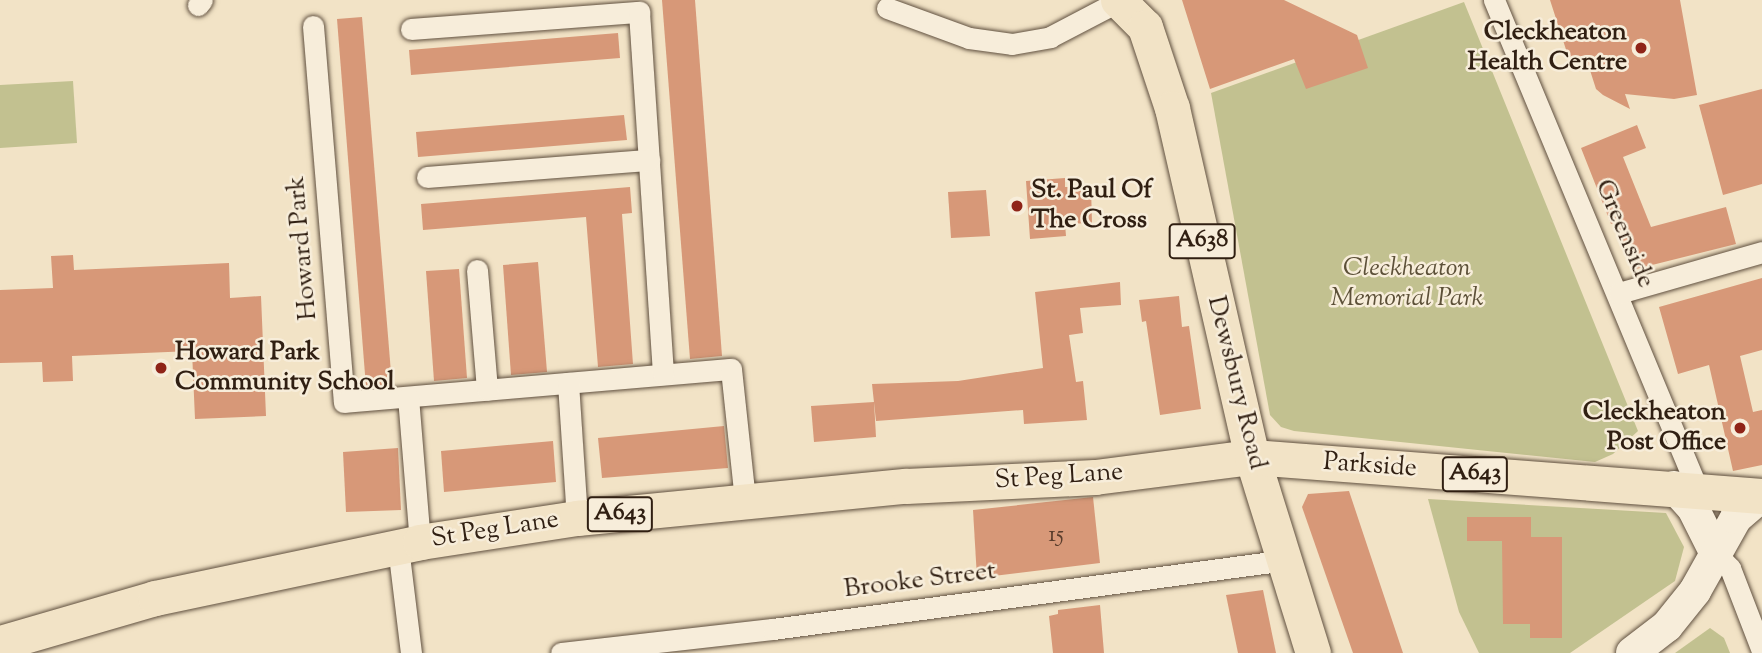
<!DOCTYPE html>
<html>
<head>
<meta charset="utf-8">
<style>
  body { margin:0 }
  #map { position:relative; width:1762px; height:653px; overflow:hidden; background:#f2e3c6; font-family:"Sorts Mill Goudy",serif }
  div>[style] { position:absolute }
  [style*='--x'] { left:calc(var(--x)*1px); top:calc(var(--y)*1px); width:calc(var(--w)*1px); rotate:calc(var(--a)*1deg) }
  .green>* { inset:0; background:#c2c190 }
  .building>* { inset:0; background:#d79878 }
  .roads { filter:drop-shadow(0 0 2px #60503f) drop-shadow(0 0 2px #60503f) }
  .street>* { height:21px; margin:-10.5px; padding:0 10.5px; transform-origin:10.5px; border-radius:10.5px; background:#f7edda }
  .secondary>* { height:32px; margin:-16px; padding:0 16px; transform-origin:16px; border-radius:16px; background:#f7edda }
  .primary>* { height:35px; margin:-17.5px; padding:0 17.5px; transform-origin:17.5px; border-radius:17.5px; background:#f2e3c6 }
  .dots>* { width:19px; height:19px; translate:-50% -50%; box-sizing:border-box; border:4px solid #f7edda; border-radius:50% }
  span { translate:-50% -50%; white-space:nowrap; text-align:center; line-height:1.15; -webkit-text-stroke:5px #f7edda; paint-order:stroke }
  .number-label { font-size:23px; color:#5a3d2c }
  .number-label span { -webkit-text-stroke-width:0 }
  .shield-label span { padding:2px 5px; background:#f7edda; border:2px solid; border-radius:5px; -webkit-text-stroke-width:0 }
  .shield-label { font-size:24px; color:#301f12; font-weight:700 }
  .poi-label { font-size:26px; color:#301f12; font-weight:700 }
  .right { translate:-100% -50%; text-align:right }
  .left { translate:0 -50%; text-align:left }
  .street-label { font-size:26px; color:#301f12 }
  .park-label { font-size:26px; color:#5c5038; font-style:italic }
</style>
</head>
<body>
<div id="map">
  <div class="green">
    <div style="clip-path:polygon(1464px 2px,1638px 431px,1613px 454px,1595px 462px,1294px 431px,1281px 427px,1270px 415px,1211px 93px)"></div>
    <div style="clip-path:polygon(73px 81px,77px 143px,0 148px,0 85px)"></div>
    <div style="clip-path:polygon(1428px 499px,1666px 513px,1684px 547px,1675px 581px,1570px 653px,1479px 653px,1459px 612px)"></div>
    <div style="clip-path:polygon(1710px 628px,1724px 638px,1730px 653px,1675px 653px)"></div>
  </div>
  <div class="building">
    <div style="clip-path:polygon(662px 0,695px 0,722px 356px,690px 359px)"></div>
    <div style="clip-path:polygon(1182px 0,1284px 0,1357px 35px,1368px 68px,1306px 89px,1294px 59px,1210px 89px)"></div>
    <div style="clip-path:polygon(1550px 0,1680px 0,1697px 95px,1674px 99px,1625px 94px,1630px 109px,1603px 95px,1596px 89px,1588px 64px,1576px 70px,1570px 62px)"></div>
    <div style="clip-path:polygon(362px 17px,392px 385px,366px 387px,337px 19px)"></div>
    <div style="clip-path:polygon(618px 33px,620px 58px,411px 75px,409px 50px)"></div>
    <div style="clip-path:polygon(1762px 89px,1762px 184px,1723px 195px,1699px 105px)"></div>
    <div style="clip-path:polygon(624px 115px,627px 140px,418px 157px,416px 132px)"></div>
    <div style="clip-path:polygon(1637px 125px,1646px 148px,1623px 157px,1651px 227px,1726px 207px,1736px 244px,1636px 269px,1614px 223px,1611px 224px,1581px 148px)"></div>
    <div style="clip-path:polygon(1065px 178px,1065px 187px,1091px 187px,1092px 223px,1065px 224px,1066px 236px,1030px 239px,1026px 181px)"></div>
    <div style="clip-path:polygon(630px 187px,632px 213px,622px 214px,633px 364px,598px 367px,586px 217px,423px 230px,421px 204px)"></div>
    <div style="clip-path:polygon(986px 190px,990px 236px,951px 238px,948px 192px)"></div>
    <div style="clip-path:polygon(73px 255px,74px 270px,229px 263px,230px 298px,261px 296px,266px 416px,195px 419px,192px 351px,72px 356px,73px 381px,43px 382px,42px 362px,0 363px,0 290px,53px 288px,51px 256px)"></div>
    <div style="clip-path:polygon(538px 262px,547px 372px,511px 375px,503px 265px)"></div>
    <div style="clip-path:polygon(459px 269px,467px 378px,434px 381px,426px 271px)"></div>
    <div style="clip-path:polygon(1762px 278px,1762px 350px,1740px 356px,1753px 412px,1762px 410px,1762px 465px,1733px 471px,1709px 365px,1678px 374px,1659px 307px)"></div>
    <div style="clip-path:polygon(1120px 282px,1121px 305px,1080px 308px,1083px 333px,1069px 335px,1076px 382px,1083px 381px,1087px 420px,1024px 424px,1023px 410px,876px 421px,872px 384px,958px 381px,1043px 368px,1035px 292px)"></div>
    <div style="clip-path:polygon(1179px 296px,1182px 327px,1189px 326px,1201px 409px,1160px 415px,1146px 321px,1142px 322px,1139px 300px)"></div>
    <div style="clip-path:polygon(874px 402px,876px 437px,814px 442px,811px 406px)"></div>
    <div style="clip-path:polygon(724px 426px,728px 468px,602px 478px,598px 438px)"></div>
    <div style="clip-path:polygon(553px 441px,556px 482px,444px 492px,441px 451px)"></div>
    <div style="clip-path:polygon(398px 448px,401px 510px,346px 512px,343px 452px)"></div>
    <div style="clip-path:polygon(1349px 491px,1403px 653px,1353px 653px,1302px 507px,1308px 494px)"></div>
    <div style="clip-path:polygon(1093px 497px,1100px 563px,977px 578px,973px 510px)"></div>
    <div style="clip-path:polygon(1467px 517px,1531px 517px,1531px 537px,1562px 537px,1562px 638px,1530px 638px,1530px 624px,1503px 624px,1502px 541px,1467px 541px)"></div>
    <div style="clip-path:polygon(1263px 590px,1276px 653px,1238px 653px,1226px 595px)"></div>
    <div style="clip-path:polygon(1100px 605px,1104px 653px,1053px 653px,1049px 616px,1058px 614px,1058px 610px)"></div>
  </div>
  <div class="roads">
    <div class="street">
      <div style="--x:1494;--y:0;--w:531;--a:67.4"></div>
      <div style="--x:198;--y:5;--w:6;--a:-51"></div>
      <div style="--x:887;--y:8;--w:87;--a:20.1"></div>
      <div style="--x:969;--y:38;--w:43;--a:7.9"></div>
      <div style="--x:1012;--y:44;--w:39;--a:-10"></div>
      <div style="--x:1050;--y:37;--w:78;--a:-27.6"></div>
      <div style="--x:313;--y:26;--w:377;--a:85.3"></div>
      <div style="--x:344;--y:402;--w:388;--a:-4.9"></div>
      <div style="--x:731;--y:369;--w:133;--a:83.9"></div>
      <div style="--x:411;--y:29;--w:229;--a:-4.3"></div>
      <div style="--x:639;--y:12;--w:363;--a:86.2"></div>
      <div style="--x:427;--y:177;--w:223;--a:-4.4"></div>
      <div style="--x:477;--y:270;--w:120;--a:85.2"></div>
      <div style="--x:1619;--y:293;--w:149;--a:-16"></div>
      <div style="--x:568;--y:383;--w:135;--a:86.2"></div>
      <div style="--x:408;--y:397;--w:145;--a:85.3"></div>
      <div style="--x:398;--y:547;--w:107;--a:83"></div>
      <div style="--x:1716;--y:554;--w:20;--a:45"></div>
      <div style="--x:1730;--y:568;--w:89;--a:68.9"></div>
      <div style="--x:561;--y:653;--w:213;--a:-6.5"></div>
      <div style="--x:773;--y:629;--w:518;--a:-7.66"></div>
    </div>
    <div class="secondary">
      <div style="--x:1674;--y:487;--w:28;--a:48"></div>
      <div style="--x:1693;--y:508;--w:51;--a:63.4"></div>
      <div style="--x:1632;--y:653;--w:44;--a:-37.6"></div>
      <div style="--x:1667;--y:626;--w:45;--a:-51.3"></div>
      <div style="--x:1695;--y:591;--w:84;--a:-60.7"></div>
      <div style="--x:1736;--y:518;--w:33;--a:-41"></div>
    </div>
    <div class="primary">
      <div style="--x:1118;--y:0;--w:38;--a:45"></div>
      <div style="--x:1145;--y:27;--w:85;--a:71.6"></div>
      <div style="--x:1172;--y:108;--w:358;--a:77.1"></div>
      <div style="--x:1252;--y:457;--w:205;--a:72.7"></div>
      <div style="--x:0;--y:643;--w:161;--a:-16.2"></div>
      <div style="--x:155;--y:598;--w:271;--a:-11.9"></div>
      <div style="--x:420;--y:542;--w:159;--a:-8.7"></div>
      <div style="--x:577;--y:518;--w:331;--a:-5.6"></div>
      <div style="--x:906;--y:486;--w:189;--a:-2.7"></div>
      <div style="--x:1095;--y:477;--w:158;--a:-7.3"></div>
      <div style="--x:1252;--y:457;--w:511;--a:4.37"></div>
    </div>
  </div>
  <div class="dots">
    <div style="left:1641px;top:48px;background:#8f2418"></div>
    <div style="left:1017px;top:206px;background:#8f2418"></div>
    <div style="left:161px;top:368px;background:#8f2418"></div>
    <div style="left:1740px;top:428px;background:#8f2418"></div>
  </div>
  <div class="number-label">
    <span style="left:1056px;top:536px">15</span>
  </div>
  <div class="shield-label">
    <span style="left:1202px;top:241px">A638</span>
    <span style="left:1475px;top:474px">A643</span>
    <span style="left:620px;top:514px">A643</span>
  </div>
  <div class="poi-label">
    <span class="right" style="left:1627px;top:48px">Cleckheaton<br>Health Centre</span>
    <span class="left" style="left:1031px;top:206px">St. Paul Of<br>The Cross</span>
    <span class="left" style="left:175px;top:368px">Howard Park<br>Community School</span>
    <span class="right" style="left:1726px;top:428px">Cleckheaton<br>Post Office</span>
  </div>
  <div class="street-label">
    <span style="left:1624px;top:234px;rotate:67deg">Greenside</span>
    <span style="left:303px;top:248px;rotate:-95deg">Howard Park</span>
    <span style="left:1236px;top:383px;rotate:76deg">Dewsbury Road</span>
    <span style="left:1370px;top:466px;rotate:4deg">Parkside</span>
    <span style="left:1059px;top:477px;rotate:-4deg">St Peg Lane</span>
    <span style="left:495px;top:530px;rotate:-9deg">St Peg Lane</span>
    <span style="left:920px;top:581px;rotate:-7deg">Brooke Street</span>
  </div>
  <div class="park-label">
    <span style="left:1407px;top:284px">Cleckheaton<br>Memorial Park</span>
  </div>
</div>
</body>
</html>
